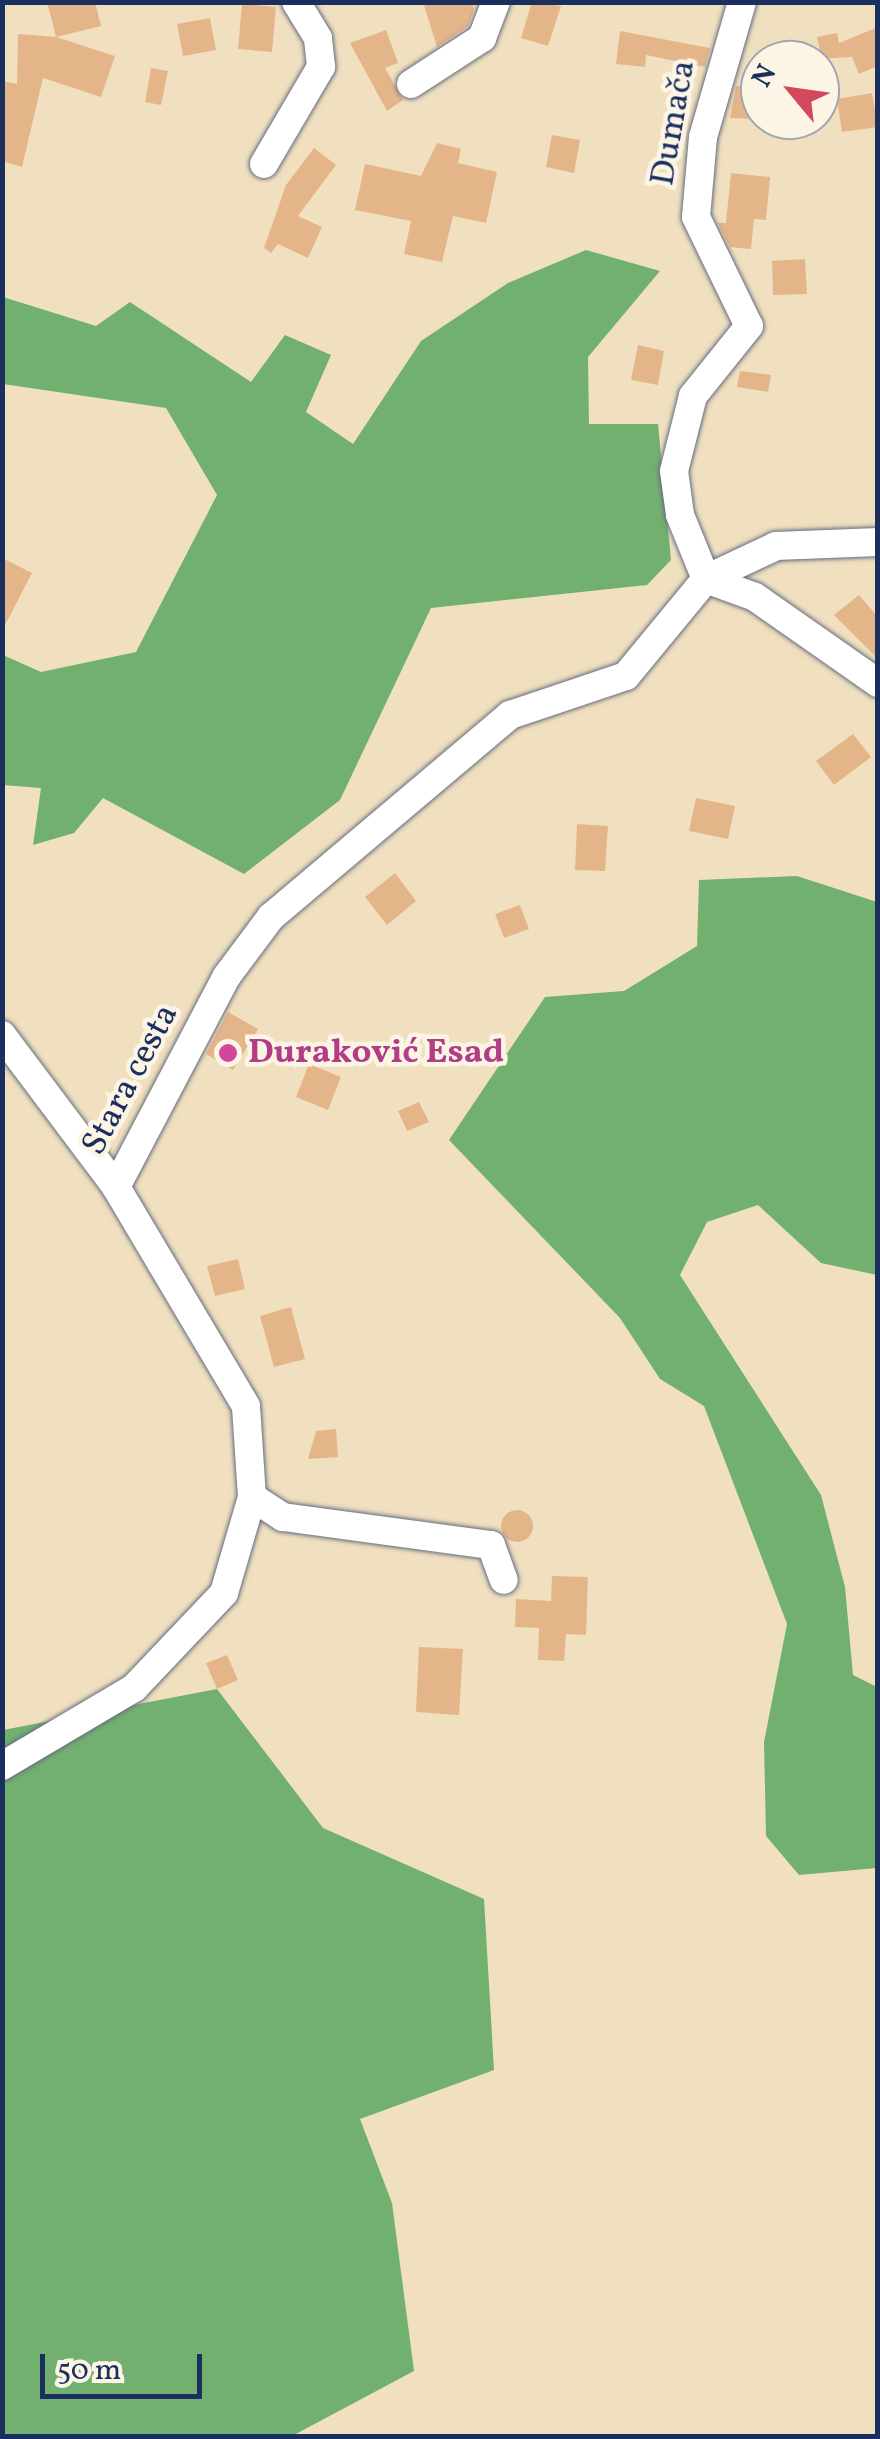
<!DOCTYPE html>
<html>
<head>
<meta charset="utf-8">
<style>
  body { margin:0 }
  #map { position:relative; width:880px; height:2439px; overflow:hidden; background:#f0e0bf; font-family:Vollkorn,serif }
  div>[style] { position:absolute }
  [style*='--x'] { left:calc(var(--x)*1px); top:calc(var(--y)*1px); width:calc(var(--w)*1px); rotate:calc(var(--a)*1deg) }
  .forest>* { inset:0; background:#72b070 }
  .building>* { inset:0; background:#e5b58a }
  .round { border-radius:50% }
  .roads { filter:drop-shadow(0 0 2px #666d80) drop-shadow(0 0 2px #666d80) }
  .minor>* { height:28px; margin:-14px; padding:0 14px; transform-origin:14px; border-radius:14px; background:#fff }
  .dots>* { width:28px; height:28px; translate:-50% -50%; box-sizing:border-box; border:5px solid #fcf5e5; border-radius:50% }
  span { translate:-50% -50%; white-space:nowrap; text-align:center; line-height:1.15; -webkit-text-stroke:9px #fcf5e5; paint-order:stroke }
  .street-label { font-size:35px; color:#1b2f5e }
  .hotel-label { font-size:35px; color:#b23c85; font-weight:700 }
  .left { translate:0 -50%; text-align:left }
  .frame { position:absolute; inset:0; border:5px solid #1b2f5e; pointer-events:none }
  .north { position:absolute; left:740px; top:40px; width:100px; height:100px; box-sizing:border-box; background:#fcf5e5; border:2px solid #a2a6af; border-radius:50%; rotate:299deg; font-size:28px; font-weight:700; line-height:40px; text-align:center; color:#1b2f5e }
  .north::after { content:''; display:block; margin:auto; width:35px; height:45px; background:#d1495b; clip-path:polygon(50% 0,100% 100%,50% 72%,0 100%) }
  .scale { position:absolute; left:40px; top:2354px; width:162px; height:45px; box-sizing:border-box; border:5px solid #1b2f5e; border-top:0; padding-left:12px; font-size:30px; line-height:35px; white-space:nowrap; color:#1b2f5e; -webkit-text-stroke:8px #fcf5e5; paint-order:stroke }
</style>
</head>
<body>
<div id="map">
  <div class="forest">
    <div style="clip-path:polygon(586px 250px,660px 271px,588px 357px,589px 424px,658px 424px,671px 560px,647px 585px,431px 608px,340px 800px,244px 874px,103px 798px,74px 833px,33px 845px,41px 788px,3px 785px,3px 655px,41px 672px,136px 652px,217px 495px,166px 408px,3px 384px,3px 297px,96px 326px,130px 302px,251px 382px,285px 335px,331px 355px,306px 412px,353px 444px,421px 341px,508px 283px)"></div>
    <div style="clip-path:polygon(797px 876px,877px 902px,877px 1275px,821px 1263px,758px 1205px,707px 1222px,680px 1275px,821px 1495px,845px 1587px,853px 1675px,877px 1687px,877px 1868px,799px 1875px,766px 1836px,764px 1742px,787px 1624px,704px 1406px,660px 1379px,620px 1318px,449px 1140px,545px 997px,624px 991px,697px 946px,699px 880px)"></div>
    <div style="clip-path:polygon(217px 1689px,323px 1828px,484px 1899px,494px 2070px,360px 2119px,392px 2203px,414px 2371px,292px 2436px,3px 2436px,3px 1730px)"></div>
  </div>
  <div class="building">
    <div style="clip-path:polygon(47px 2px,95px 2px,101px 26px,56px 37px,115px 56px,101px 97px,43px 78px,22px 167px,2px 161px,2px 81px,17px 84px,18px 34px,56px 37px)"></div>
    <div style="clip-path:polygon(423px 2px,472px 2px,474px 10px,468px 26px,437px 47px)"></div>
    <div style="clip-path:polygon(532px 2px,561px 6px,548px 46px,521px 38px)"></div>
    <div style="clip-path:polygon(242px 4px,276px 7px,272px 52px,238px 49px)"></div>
    <div style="clip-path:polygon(210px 18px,216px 50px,183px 56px,177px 24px)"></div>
    <div style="clip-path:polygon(878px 27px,878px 66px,859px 74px,852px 57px,798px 60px,820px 51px,817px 37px,837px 33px,839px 43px)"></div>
    <div style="clip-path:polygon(386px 30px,398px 63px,385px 68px,403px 100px,387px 111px,350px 43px)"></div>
    <div style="clip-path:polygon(620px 31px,710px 48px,705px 67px,646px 55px,645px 67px,616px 64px)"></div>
    <div style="clip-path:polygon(151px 68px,168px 71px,161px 105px,145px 102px)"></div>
    <div style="clip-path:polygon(736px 86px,756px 87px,755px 119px,730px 118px)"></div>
    <div style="clip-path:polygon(872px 93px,878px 127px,842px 132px,837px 99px)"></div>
    <div style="clip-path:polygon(552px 135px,580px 140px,574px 173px,546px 167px)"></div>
    <div style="clip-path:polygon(437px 143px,461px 149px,458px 163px,497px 172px,486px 223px,453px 216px,442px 262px,404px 254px,411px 221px,355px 210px,365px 164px,421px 176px)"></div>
    <div style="clip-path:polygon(314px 148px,336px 165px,298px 216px,322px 227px,308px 258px,278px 244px,271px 253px,264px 248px,286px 185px)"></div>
    <div style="clip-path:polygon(731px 173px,770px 177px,766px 220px,754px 219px,751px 249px,730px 247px,718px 223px,726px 223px)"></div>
    <div style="clip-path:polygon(805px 259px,807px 294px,773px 295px,772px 261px)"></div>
    <div style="clip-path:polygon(638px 345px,664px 351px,658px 385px,631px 380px)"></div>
    <div style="clip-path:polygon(740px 371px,771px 375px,768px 392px,737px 387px)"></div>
    <div style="clip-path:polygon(2px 558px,32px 573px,2px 631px)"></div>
    <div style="clip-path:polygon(859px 595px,878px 617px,878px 659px,834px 615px)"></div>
    <div style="clip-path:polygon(853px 734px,871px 757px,834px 785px,816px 761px)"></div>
    <div style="clip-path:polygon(696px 798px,735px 806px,728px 839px,689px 831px)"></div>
    <div style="clip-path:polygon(577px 824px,608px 826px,605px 871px,575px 870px)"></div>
    <div style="clip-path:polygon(395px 873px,416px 901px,387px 925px,365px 897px)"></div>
    <div style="clip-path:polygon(520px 905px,529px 929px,504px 938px,495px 914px)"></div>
    <div style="clip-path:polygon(228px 1012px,258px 1029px,233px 1070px,206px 1054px)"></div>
    <div style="clip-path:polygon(309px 1064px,341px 1077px,328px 1110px,296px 1097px)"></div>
    <div style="clip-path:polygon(419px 1102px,429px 1122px,407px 1131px,398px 1111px)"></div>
    <div style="clip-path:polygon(238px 1259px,245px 1289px,215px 1296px,207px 1266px)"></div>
    <div style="clip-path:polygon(291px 1307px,305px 1359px,274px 1367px,260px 1316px)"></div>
    <div style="clip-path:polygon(336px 1429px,338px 1457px,308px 1459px,316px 1431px)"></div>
    <div class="round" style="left:501px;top:1510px;width:32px;height:32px"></div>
    <div style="clip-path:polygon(552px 1576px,588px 1577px,586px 1635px,566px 1634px,564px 1661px,538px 1660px,539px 1628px,515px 1627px,516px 1599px,551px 1601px)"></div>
    <div style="clip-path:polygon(419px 1647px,463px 1649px,459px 1715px,416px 1712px)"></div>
    <div style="clip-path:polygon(227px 1655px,238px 1680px,217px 1689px,206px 1663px)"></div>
  </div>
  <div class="roads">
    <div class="minor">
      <div style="--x:742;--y:2;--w:141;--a:106.1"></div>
      <div style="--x:703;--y:137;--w:80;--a:95"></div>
      <div style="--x:696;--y:217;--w:121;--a:64.1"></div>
      <div style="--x:749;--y:326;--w:90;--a:128.7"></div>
      <div style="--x:693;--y:396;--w:77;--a:104.2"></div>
      <div style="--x:674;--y:471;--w:44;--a:82.2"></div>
      <div style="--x:680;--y:515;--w:69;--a:67.9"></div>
      <div style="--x:706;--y:579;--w:52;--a:20.2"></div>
      <div style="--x:755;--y:597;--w:150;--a:35"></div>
      <div style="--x:411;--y:84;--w:85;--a:-32.9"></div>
      <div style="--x:482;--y:38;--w:39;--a:-69"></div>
      <div style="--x:264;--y:164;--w:113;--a:-59.6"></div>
      <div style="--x:321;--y:67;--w:29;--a:-96"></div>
      <div style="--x:318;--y:38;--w:42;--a:-121.4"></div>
      <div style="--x:2;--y:1035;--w:190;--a:53.1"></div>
      <div style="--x:252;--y:1497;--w:37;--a:33"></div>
      <div style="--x:283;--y:1517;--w:210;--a:7.7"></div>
      <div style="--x:491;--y:1545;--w:37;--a:70"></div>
      <div style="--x:2;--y:1766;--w:153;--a:-30.6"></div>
      <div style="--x:134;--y:1688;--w:131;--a:-46.5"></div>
      <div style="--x:224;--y:1593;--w:100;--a:-73.7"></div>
      <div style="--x:252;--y:1497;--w:91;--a:-93.8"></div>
      <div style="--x:246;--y:1406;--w:255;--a:-120.7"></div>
      <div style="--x:116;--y:1187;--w:238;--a:-62.3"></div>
      <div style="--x:227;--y:976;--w:74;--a:-53.3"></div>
      <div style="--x:271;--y:917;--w:313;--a:-40.2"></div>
      <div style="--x:510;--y:715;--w:122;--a:-18.6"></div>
      <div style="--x:626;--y:676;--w:126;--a:-50.5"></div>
      <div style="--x:706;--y:579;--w:77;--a:-25.2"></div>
      <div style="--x:776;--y:546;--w:102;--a:-2.2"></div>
    </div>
  </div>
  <div class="dots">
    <div style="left:228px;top:1053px;background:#d1479c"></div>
  </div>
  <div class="street-label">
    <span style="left:674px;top:123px;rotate:-80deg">Dumača</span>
    <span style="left:131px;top:1080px;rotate:-62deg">Stara cesta</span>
  </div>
  <div class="hotel-label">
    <span class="left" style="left:248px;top:1053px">Duraković Esad</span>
  </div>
  <div class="frame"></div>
  <div class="north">N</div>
  <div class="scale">50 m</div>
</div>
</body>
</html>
